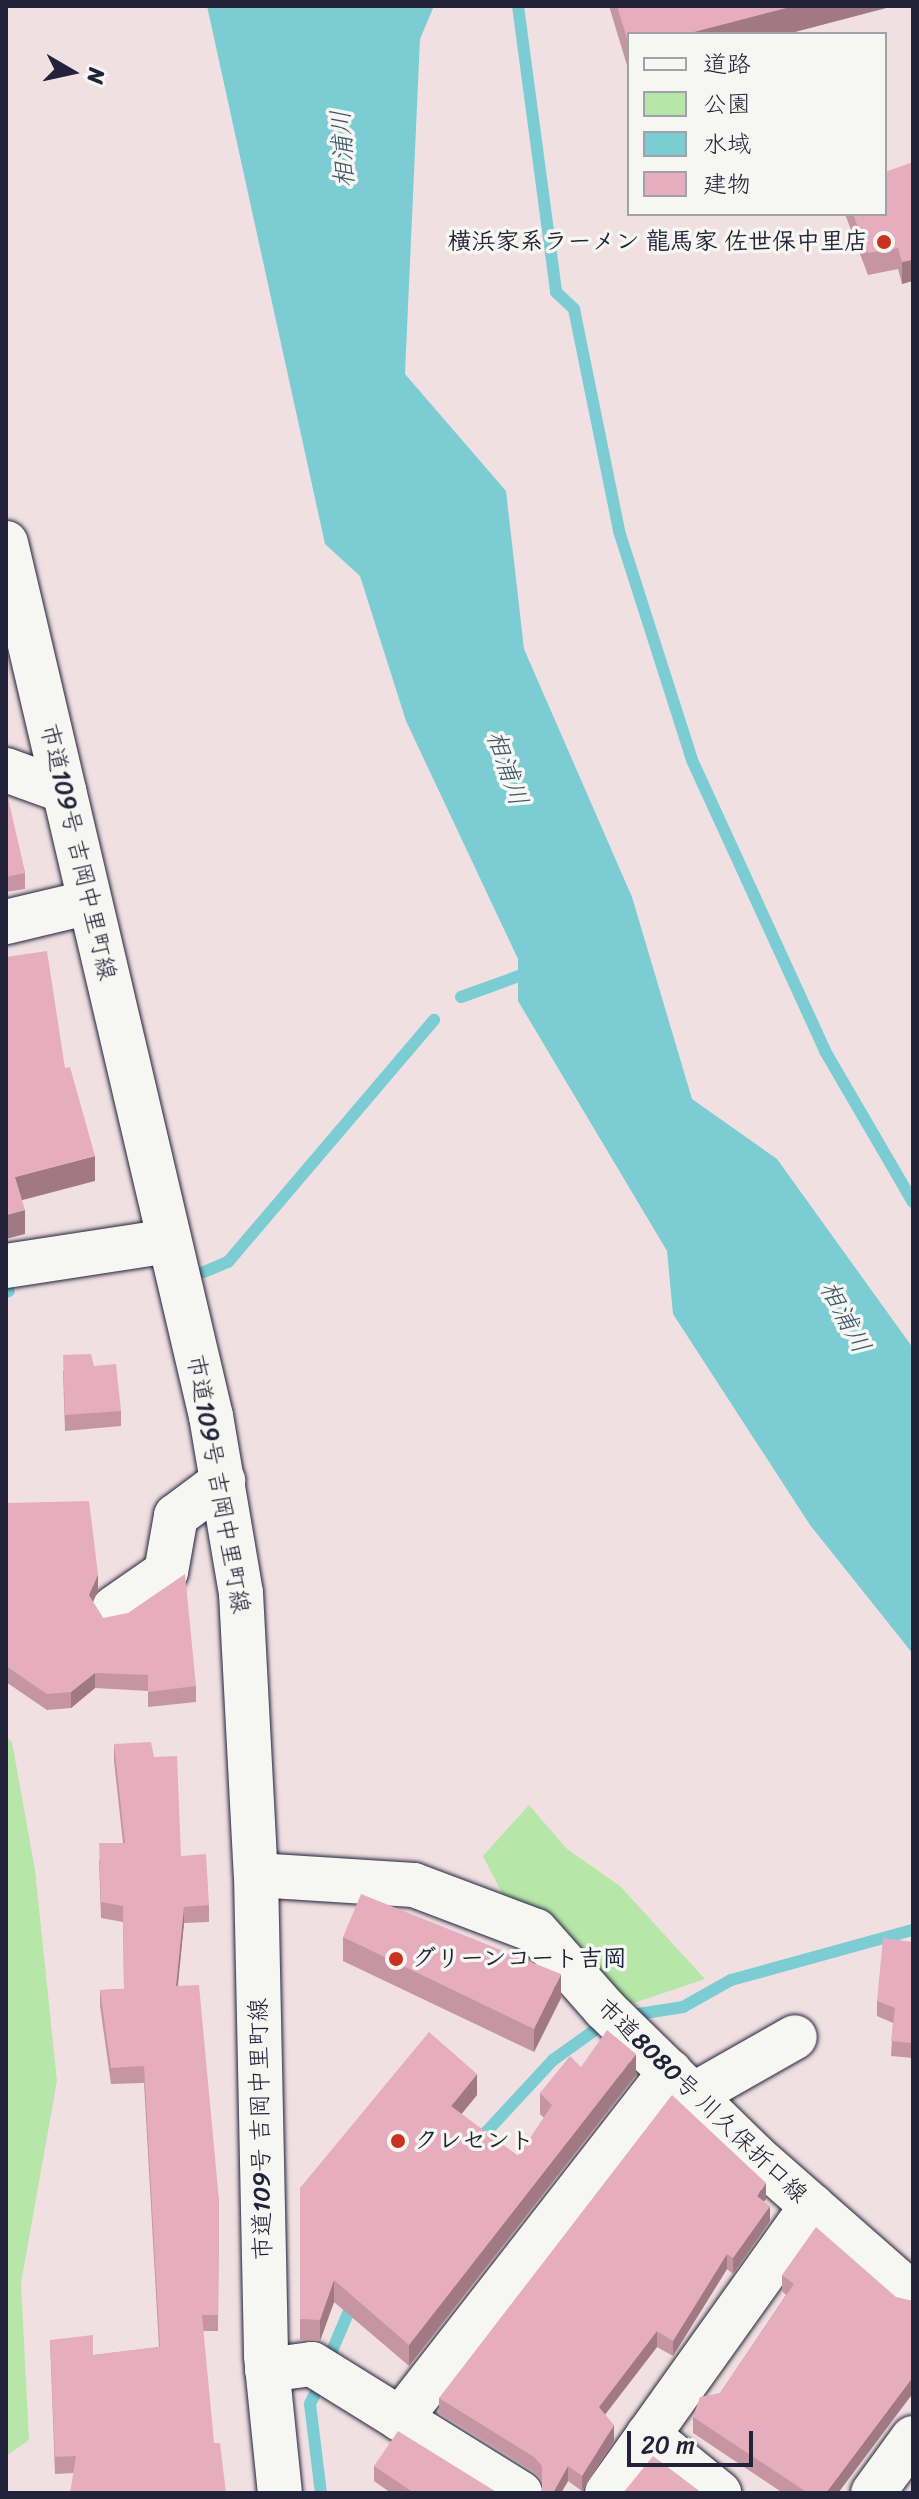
<!DOCTYPE html>
<html>
<head>
<meta charset="utf-8">
<style>
  body { margin:0 }
  #map { position:relative; width:919px; height:2499px; overflow:hidden; background:#f1e0e2; font-family:Sriracha,"Klee One",sans-serif }
  div>[style] { position:absolute }
  [style*='--x'] { left:calc(var(--x)*1px); top:calc(var(--y)*1px); width:calc(var(--w)*1px); rotate:calc(var(--a)*1deg) }
  .green>* { inset:0; background:#b6e7a8 }
  .water>* { inset:0; background:#7ccdd3 }
  .stream>* { height:12px; margin:-6px; padding:0 6px; transform-origin:6px; border-radius:6px; background:#7ccdd3 }
  .roads { filter:drop-shadow(0 0 2px #22223b) drop-shadow(0 0 2px #22223b) }
  .minor>* { height:44px; margin:-22px; padding:0 22px; transform-origin:22px; border-radius:22px; background:#f6f6f2 }
  .wall>* { inset:0; background:#c695a3 }
  .shaded-wall>* { inset:0; background:#a17985 }
  .building>* { inset:0; background:#e6adbe }
  .dots>* { width:22px; height:22px; translate:-50% -50%; box-sizing:border-box; border:4px solid #f6f6f2; border-radius:50% }
  span { translate:-50% -50%; white-space:nowrap; text-align:center; line-height:1.15; -webkit-text-stroke:7px #f6f6f2; paint-order:stroke }
  .poi-label { font-size:24px; color:#22223b; font-weight:700 }
  .right { translate:-100% -50%; text-align:right }
  .left { translate:0 -50%; text-align:left }
  .street-label { font-size:24px; color:#22223b }
  .water-label { font-size:26px; color:#3d5569; font-style:italic }
  .frame { position:absolute; inset:0; border:8px solid #22223b; pointer-events:none }
  .legend { position:absolute; left:627px; top:32px; width:260px; height:184px; box-sizing:border-box; background:#f6f6f2; border:2px solid #a1a1a9; margin:0; padding:10px 14px; list-style:none; font-size:24px; color:#22223b }
  .legend li { display:flex; align-items:center; gap:16px; height:40px }
  .legend b { width:40px; border:2px solid #a1a1a9 }
  .north { position:absolute; left:32px; top:32px; width:80px; height:80px; -webkit-text-stroke:6px #f6f6f2; paint-order:stroke; rotate:99deg; font-size:22px; font-weight:700; line-height:32px; text-align:center; color:#22223b }
  .north::after { content:''; display:block; margin:auto; width:28px; height:36px; background:#22223b; clip-path:polygon(50% 0,100% 100%,50% 72%,0 100%) }
  .scale { position:absolute; left:627px; top:2431px; width:126px; height:36px; box-sizing:border-box; border:4px solid #22223b; border-top:0; padding-left:10px; font-size:24px; line-height:28px; white-space:nowrap; color:#22223b; -webkit-text-stroke:6px #f6f6f2; paint-order:stroke }
</style>
</head>
<body>
<div id="map">
  <div class="green">
    <div style="clip-path:polygon(6px 1737px,12px 1742px,35px 1870px,57px 2081px,21px 2283px,29px 2440px,6px 2456px)"></div>
    <div style="clip-path:polygon(529px 1805px,567px 1849px,620px 1886px,705px 1979px,622px 2007px,511px 1911px,483px 1856px)"></div>
  </div>
  <div class="water">
    <div style="clip-path:polygon(207px 6px,434px 6px,420px 39px,405px 374px,506px 491px,524px 649px,632px 897px,692px 1099px,777px 1159px,913px 1348px,913px 1654px,810px 1525px,673px 1314px,667px 1251px,518px 1001px,518px 959px,406px 721px,360px 576px,325px 544px)"></div>
  </div>
  <div class="stream">
    <div style="--x:518;--y:6;--w:289;--a:82.4"></div>
    <div style="--x:556;--y:292;--w:25;--a:43"></div>
    <div style="--x:574;--y:309;--w:227;--a:78.5"></div>
    <div style="--x:619;--y:531;--w:240;--a:72.3"></div>
    <div style="--x:692;--y:760;--w:320;--a:65.4"></div>
    <div style="--x:825;--y:1051;--w:175;--a:59.8"></div>
    <div style="--x:461;--y:997;--w:77;--a:-19.9"></div>
    <div style="--x:204;--y:1272;--w:26;--a:-23"></div>
    <div style="--x:228;--y:1262;--w:318;--a:-49.6"></div>
    <div style="--x:6;--y:1292;--w:3;--a:-18"></div>
    <div style="--x:632;--y:2015;--w:52;--a:-8.9"></div>
    <div style="--x:683;--y:2007;--w:55;--a:-29.4"></div>
    <div style="--x:731;--y:1980;--w:189;--a:-15.4"></div>
    <div style="--x:477;--y:2142;--w:112;--a:-47.2"></div>
    <div style="--x:553;--y:2060;--w:65;--a:-35.6"></div>
    <div style="--x:329;--y:2358;--w:64;--a:-67"></div>
    <div style="--x:318;--y:2388;--w:18;--a:117"></div>
    <div style="--x:310;--y:2404;--w:90;--a:83"></div>
  </div>
  <div class="roads">
    <div class="minor">
      <div style="--x:6;--y:543;--w:897;--a:76.79"></div>
      <div style="--x:211;--y:1416;--w:180;--a:80.4"></div>
      <div style="--x:241;--y:1593;--w:282;--a:87"></div>
      <div style="--x:256;--y:1875;--w:481;--a:88.8"></div>
      <div style="--x:266;--y:2356;--w:138;--a:84.2"></div>
      <div style="--x:6;--y:770;--w:62;--a:19.9"></div>
      <div style="--x:6;--y:922;--w:86;--a:-13.4"></div>
      <div style="--x:6;--y:1266;--w:165;--a:-8.7"></div>
      <div style="--x:114;--y:1608;--w:63;--a:-34.7"></div>
      <div style="--x:166;--y:1572;--w:57;--a:-79.9"></div>
      <div style="--x:176;--y:1516;--w:59;--a:-36.7"></div>
      <div style="--x:256;--y:1875;--w:158;--a:3.6"></div>
      <div style="--x:414;--y:1885;--w:130;--a:20.7"></div>
      <div style="--x:536;--y:1931;--w:104;--a:48.5"></div>
      <div style="--x:605;--y:2009;--w:210;--a:44.4"></div>
      <div style="--x:755;--y:2156;--w:210;--a:41.3"></div>
      <div style="--x:693;--y:2095;--w:117;--a:-29.6"></div>
      <div style="--x:267;--y:2370;--w:45;--a:-7.6"></div>
      <div style="--x:312;--y:2364;--w:245;--a:31.8"></div>
      <div style="--x:400;--y:2419;--w:440;--a:-52.1"></div>
      <div style="--x:648;--y:2435;--w:92;--a:39.2"></div>
      <div style="--x:607;--y:2493;--w:353;--a:-54.5"></div>
      <div style="--x:873;--y:2493;--w:68;--a:-54"></div>
    </div>
  </div>
  <div class="wall">
    <div style="clip-path:polygon(609px 6px,886px 6px,886px 8px,787px 34px,629px 34px,629px 72px)"></div>
    <div style="clip-path:polygon(913px 162px,913px 284px,912px 281px,902px 284px,898px 269px,868px 275px,845px 214px,885px 214px)"></div>
    <div style="clip-path:polygon(6px 793px,25px 873px,25px 889px,6px 892px)"></div>
    <div style="clip-path:polygon(94px 1366px,121px 1411px,121px 1426px,65px 1431px,63px 1371px)"></div>
    <div style="clip-path:polygon(6px 1503px,98px 1590px,93px 1602px,103px 1618px,196px 1686px,196px 1702px,148px 1707px,148px 1691px,95px 1688px,71px 1708px,47px 1710px,6px 1682px)"></div>
    <div style="clip-path:polygon(114px 1744px,181px 1856px,209px 1905px,209px 1922px,184px 1923px,178px 1986px,219px 2201px,218px 2331px,204px 2331px,73px 2473px,55px 2474px,50px 2340px,93px 2355px,159px 2347px,144px 2083px,111px 2084px,100px 2006px,100px 1990px,124px 1989px,123px 1922px,101px 1918px,99px 1860px,123px 1843px,114px 1761px)"></div>
    <div style="clip-path:polygon(343px 1937px,561px 1998px,534px 2052px,343px 1961px)"></div>
    <div style="clip-path:polygon(913px 1942px,913px 2058px,891px 2056px,893px 2023px,877px 2016px,877px 2001px)"></div>
    <div style="clip-path:polygon(581px 2067px,636px 2075px,409px 2366px,334px 2302px,320px 2341px,300px 2340px,300px 2188px,477px 2095px,461px 2114px,518px 2156px,544px 2118px,540px 2114px,540px 2093px)"></div>
    <div style="clip-path:polygon(766px 2199px,764px 2201px,770px 2221px,733px 2274px,727px 2269px,673px 2356px,657px 2347px,605px 2415px,614px 2441px,582px 2491px,568px 2481px,561px 2493px,538px 2493px,542px 2490px,542px 2481px,534px 2472px,439px 2413px,439px 2398px)"></div>
    <div style="clip-path:polygon(782px 2275px,913px 2301px,913px 2393px,838px 2493px,783px 2493px,693px 2433px,693px 2417px,720px 2393px,786px 2295px,782px 2291px)"></div>
    <div style="clip-path:polygon(374px 2466px,498px 2493px,391px 2493px,374px 2481px)"></div>
  </div>
  <div class="shaded-wall">
    <div style="clip-path:polygon(794px 6px,886px 6px,886px 8px,787px 34px,686px 34px)"></div>
    <div style="clip-path:polygon(912px 260px,912px 281px,902px 284px,902px 262px)"></div>
    <div style="clip-path:polygon(95px 1156px,95px 1181px,15px 1202px,15px 1177px)"></div>
    <div style="clip-path:polygon(25px 1210px,25px 1234px,6px 1239px,6px 1215px)"></div>
    <div style="clip-path:polygon(98px 1574px,98px 1590px,89px 1611px,89px 1595px)"></div>
    <div style="clip-path:polygon(95px 1673px,95px 1688px,71px 1708px,71px 1692px)"></div>
    <div style="clip-path:polygon(184px 1907px,184px 1923px,176px 2002px,176px 1986px)"></div>
    <div style="clip-path:polygon(561px 1974px,561px 1998px,534px 2052px,534px 2029px)"></div>
    <div style="clip-path:polygon(636px 2054px,636px 2075px,409px 2366px,409px 2345px)"></div>
    <div style="clip-path:polygon(477px 2074px,477px 2095px,451px 2127px,451px 2106px)"></div>
    <div style="clip-path:polygon(766px 2183px,766px 2199px,757px 2211px,757px 2196px)"></div>
    <div style="clip-path:polygon(770px 2206px,770px 2221px,733px 2274px,733px 2258px)"></div>
    <div style="clip-path:polygon(727px 2254px,727px 2269px,673px 2356px,673px 2341px)"></div>
    <div style="clip-path:polygon(334px 2280px,334px 2302px,320px 2341px,320px 2320px)"></div>
    <div style="clip-path:polygon(657px 2331px,657px 2347px,599px 2422px,599px 2407px)"></div>
    <div style="clip-path:polygon(913px 2377px,913px 2393px,838px 2493px,826px 2493px)"></div>
    <div style="clip-path:polygon(614px 2425px,614px 2441px,582px 2491px,582px 2476px)"></div>
    <div style="clip-path:polygon(568px 2466px,568px 2481px,561px 2493px,553px 2493px)"></div>
  </div>
  <div class="building">
    <div style="clip-path:polygon(617px 6px,794px 6px,686px 34px,629px 34px,629px 45px)"></div>
    <div style="clip-path:polygon(913px 162px,913px 262px,912px 260px,902px 262px,898px 248px,868px 253px,853px 214px,885px 214px,885px 172px)"></div>
    <div style="clip-path:polygon(6px 793px,7px 793px,25px 873px,6px 877px)"></div>
    <div style="clip-path:polygon(47px 951px,65px 1068px,70px 1067px,95px 1156px,15px 1177px,25px 1210px,6px 1215px,6px 957px)"></div>
    <div style="clip-path:polygon(91px 1354px,94px 1366px,116px 1364px,121px 1411px,65px 1415px,63px 1355px)"></div>
    <div style="clip-path:polygon(89px 1501px,98px 1574px,89px 1595px,103px 1618px,128px 1613px,185px 1574px,196px 1686px,148px 1692px,148px 1675px,95px 1673px,71px 1692px,47px 1694px,6px 1666px,6px 1503px)"></div>
    <div style="clip-path:polygon(151px 1742px,154px 1757px,177px 1756px,181px 1856px,206px 1854px,209px 1905px,184px 1907px,176px 1986px,199px 1985px,219px 2201px,218px 2315px,202px 2315px,214px 2443px,220px 2443px,226px 2493px,70px 2493px,76px 2456px,55px 2457px,50px 2340px,93px 2335px,93px 2355px,160px 2347px,144px 2066px,111px 2068px,100px 1990px,124px 1989px,123px 1906px,101px 1902px,99px 1843px,125px 1843px,114px 1744px)"></div>
    <div style="clip-path:polygon(361px 1894px,561px 1974px,534px 2029px,343px 1937px)"></div>
    <div style="clip-path:polygon(883px 1938px,913px 1942px,913px 2043px,891px 2041px,895px 2008px,877px 2001px)"></div>
    <div style="clip-path:polygon(607px 2030px,636px 2054px,409px 2345px,334px 2280px,320px 2320px,300px 2319px,300px 2188px,429px 2032px,477px 2074px,451px 2106px,518px 2156px,552px 2105px,540px 2093px,570px 2056px,581px 2067px)"></div>
    <div style="clip-path:polygon(672px 2095px,766px 2183px,757px 2196px,770px 2206px,733px 2258px,727px 2254px,673px 2341px,657px 2331px,599px 2407px,614px 2425px,582px 2476px,568px 2466px,553px 2493px,538px 2493px,542px 2490px,542px 2466px,534px 2457px,439px 2398px)"></div>
    <div style="clip-path:polygon(816px 2227px,896px 2297px,913px 2301px,913px 2377px,826px 2493px,808px 2493px,693px 2417px,700px 2397px,720px 2393px,794px 2284px,782px 2275px)"></div>
    <div style="clip-path:polygon(398px 2431px,498px 2493px,414px 2493px,374px 2466px)"></div>
    <div style="clip-path:polygon(653px 2456px,702px 2493px,623px 2493px)"></div>
  </div>
  <div class="dots">
    <div style="left:884px;top:242px;background:#c8321e"></div>
    <div style="left:396px;top:1959px;background:#c8321e"></div>
    <div style="left:398px;top:2141px;background:#c8321e"></div>
  </div>
  <div class="poi-label">
    <span class="right" style="left:868px;top:242px">横浜家系ラーメン 龍馬家 佐世保中里店</span>
    <span class="left" style="left:412px;top:1959px">グリーンコート吉岡</span>
    <span class="left" style="left:414px;top:2141px">クレセント</span>
  </div>
  <div class="street-label">
    <span style="left:78px;top:852px;rotate:77deg">市道109号 吉岡中里町線</span>
    <span style="left:218px;top:1484px;rotate:80deg">市道109号 吉岡中里町線</span>
    <span style="left:702px;top:2101px;rotate:44deg">市道8080号 川久保折口線</span>
    <span style="left:261px;top:2129px;rotate:-91deg">市道109号 吉岡中里町線</span>
  </div>
  <div class="water-label">
    <span style="left:343px;top:149px;rotate:-93deg">相浦川</span>
    <span style="left:507px;top:768px;rotate:71deg">相浦川</span>
    <span style="left:845px;top:1317px;rotate:62deg">相浦川</span>
  </div>
  <div class="frame"></div>
  <ul class="legend">
  <li><b style="height:10px;background:#f6f6f2"></b>道路</li>
  <li><b style="height:22px;background:#b6e7a8"></b>公園</li>
  <li><b style="height:22px;background:#7ccdd3"></b>水域</li>
  <li><b style="height:22px;background:#e6adbe"></b>建物</li>
  </ul>
  <div class="north">N</div>
  <div class="scale">20 m</div>
</div>
</body>
</html>
